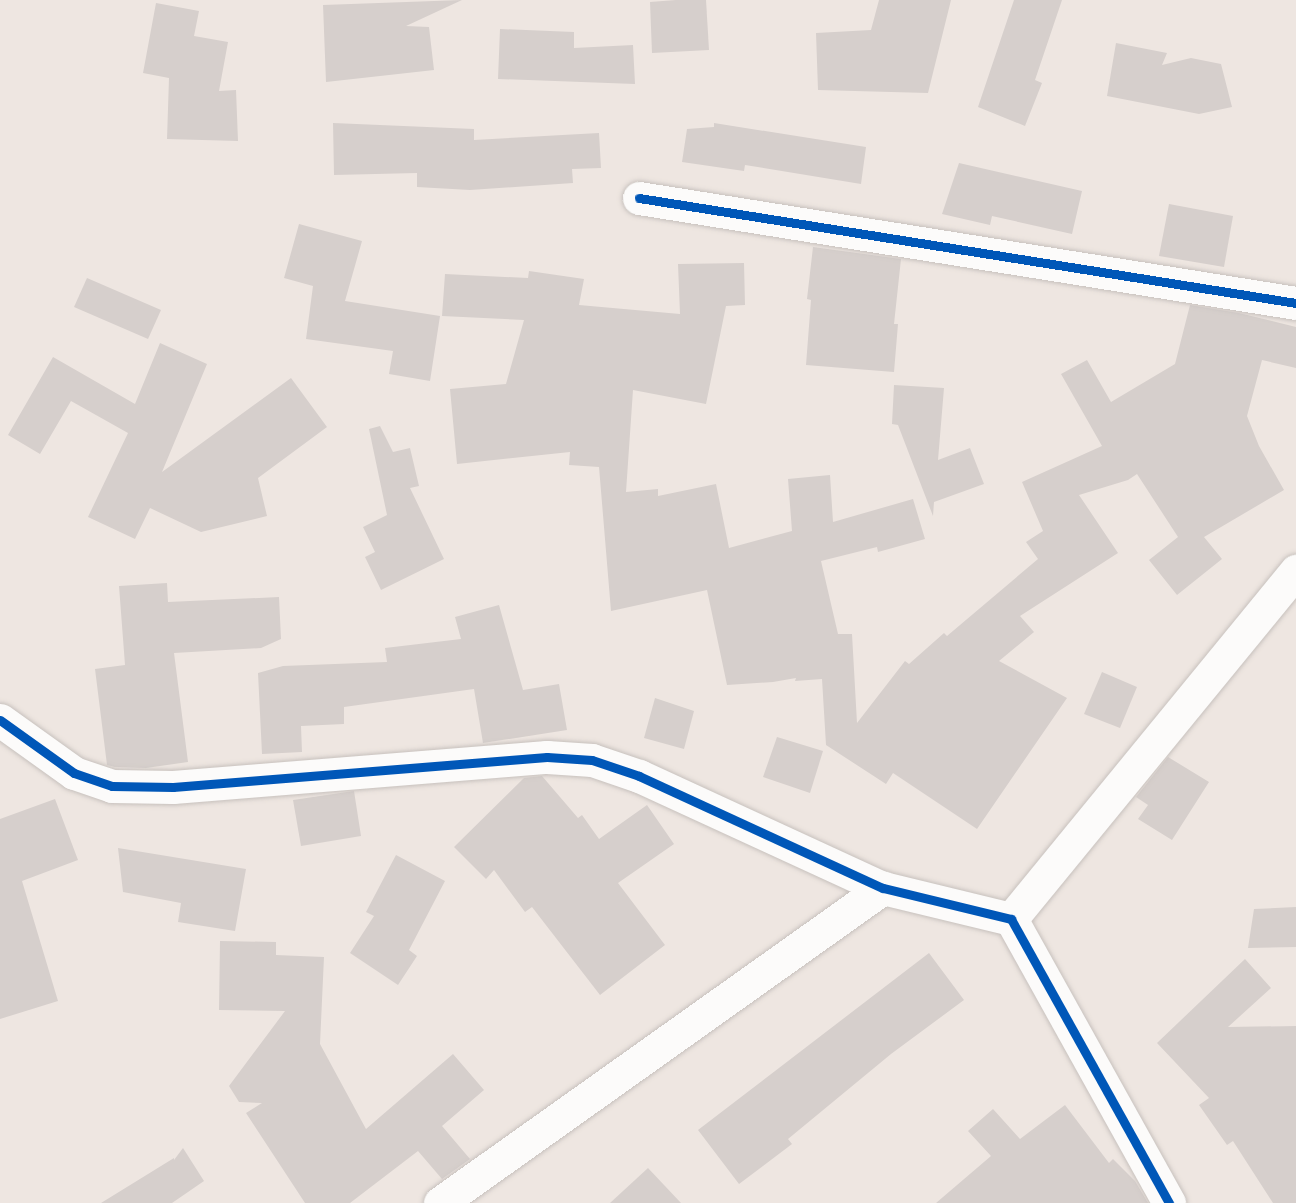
<!DOCTYPE html>
<html>
<head>
<meta charset="utf-8">
<style>
  body { margin:0 }
  #map { position:relative; width:1296px; height:1203px; overflow:hidden; background:#eee6e1; font-family:"Noto Serif",serif }
  div>[style] { position:absolute }
  [style*='--x'] { left:calc(var(--x)*1px); top:calc(var(--y)*1px); width:calc(var(--w)*1px); rotate:calc(var(--a)*1deg) }
  .building>* { inset:0; background:#d6cfcc }
  .roads { filter:drop-shadow(0 0 2px #c7c1bd) drop-shadow(0 0 2px #c7c1bd) }
  .minor>* { height:33px; margin:-16.5px; padding:0 16.5px; transform-origin:16.5px; border-radius:16.5px; background:#fcfbfa }
  .cycleway>* { height:9px; margin:-4.5px; padding:0 4.5px; transform-origin:4.5px; border-radius:4.5px; background:#0057b8 }
  span { translate:-50% -50%; white-space:nowrap; text-align:center; line-height:1.15; -webkit-text-stroke:6px #fff3eb; paint-order:stroke }
</style>
</head>
<body>
<div id="map">
  <div class="building">
    <div style="clip-path:polygon(462px 0,406px 26px,429px 27px,434px 70px,326px 82px,323px 5px)"></div>
    <div style="clip-path:polygon(676px 0,706px 0,709px 50px,652px 53px,650px 2px)"></div>
    <div style="clip-path:polygon(879px 0,951px 0,928px 93px,818px 90px,816px 33px,871px 30px)"></div>
    <div style="clip-path:polygon(1014px 0,1062px 0,1035px 80px,1042px 83px,1025px 126px,978px 107px)"></div>
    <div style="clip-path:polygon(156px 3px,199px 11px,194px 36px,228px 42px,219px 91px,236px 90px,238px 141px,167px 139px,169px 78px,143px 73px)"></div>
    <div style="clip-path:polygon(500px 29px,574px 32px,574px 48px,633px 45px,635px 84px,498px 79px)"></div>
    <div style="clip-path:polygon(1116px 43px,1167px 53px,1162px 65px,1191px 58px,1221px 64px,1232px 107px,1199px 114px,1107px 96px)"></div>
    <div style="clip-path:polygon(333px 123px,474px 129px,474px 140px,599px 133px,601px 168px,572px 169px,573px 183px,470px 190px,417px 187px,417px 173px,334px 175px)"></div>
    <div style="clip-path:polygon(714px 123px,866px 147px,861px 184px,745px 165px,744px 171px,682px 162px,687px 129px,714px 127px)"></div>
    <div style="clip-path:polygon(959px 163px,1082px 191px,1072px 234px,992px 216px,990px 225px,942px 214px)"></div>
    <div style="clip-path:polygon(1169px 204px,1233px 216px,1224px 267px,1159px 256px)"></div>
    <div style="clip-path:polygon(299px 224px,362px 241px,345px 301px,440px 316px,430px 381px,389px 374px,393px 351px,306px 339px,313px 286px,284px 278px)"></div>
    <div style="clip-path:polygon(813px 247px,901px 259px,894px 324px,898px 324px,894px 372px,806px 365px,811px 300px,807px 299px)"></div>
    <div style="clip-path:polygon(744px 263px,745px 305px,726px 306px,706px 404px,633px 390px,626px 492px,658px 489px,658px 496px,716px 484px,729px 548px,792px 531px,788px 479px,830px 475px,833px 522px,913px 499px,925px 539px,878px 552px,877px 547px,821px 561px,838px 634px,852px 634px,857px 723px,905px 661px,909px 664px,944px 633px,947px 636px,1038px 559px,1026px 542px,1043px 531px,1022px 482px,1102px 446px,1061px 374px,1087px 360px,1111px 402px,1175px 364px,1190px 305px,1239px 313px,1296px 327px,1296px 368px,1262px 360px,1247px 416px,1259px 446px,1284px 490px,1204px 537px,1222px 559px,1177px 595px,1149px 560px,1178px 537px,1137px 474px,1128px 480px,1079px 495px,1118px 553px,1020px 616px,1034px 632px,999px 661px,1067px 698px,977px 829px,893px 773px,886px 784px,826px 745px,822px 679px,795px 681px,796px 678px,773px 682px,727px 685px,707px 590px,611px 611px,599px 467px,569px 465px,570px 452px,457px 464px,450px 389px,506px 384px,524px 320px,442px 316px,445px 274px,528px 278px,529px 271px,584px 279px,579px 305px,680px 314px,678px 264px)"></div>
    <div style="clip-path:polygon(87px 278px,161px 310px,148px 339px,74px 307px)"></div>
    <div style="clip-path:polygon(160px 343px,207px 364px,162px 472px,291px 378px,327px 427px,258px 478px,267px 516px,201px 532px,150px 508px,135px 539px,88px 517px,128px 433px,71px 401px,40px 454px,8px 435px,53px 357px,135px 404px)"></div>
    <div style="clip-path:polygon(894px 385px,944px 388px,938px 460px,970px 448px,984px 484px,934px 502px,933px 516px,898px 425px,892px 424px)"></div>
    <div style="clip-path:polygon(380px 426px,393px 452px,410px 448px,419px 486px,410px 488px,444px 559px,381px 590px,365px 557px,375px 552px,363px 527px,387px 515px,369px 429px)"></div>
    <div style="clip-path:polygon(167px 583px,168px 602px,279px 597px,281px 639px,261px 648px,174px 653px,188px 762px,146px 768px,115px 767px,107px 765px,95px 669px,125px 665px,119px 586px)"></div>
    <div style="clip-path:polygon(499px 605px,523px 690px,559px 684px,567px 730px,483px 743px,474px 689px,344px 707px,344px 724px,301px 726px,302px 752px,262px 754px,258px 673px,283px 666px,387px 662px,385px 648px,461px 639px,455px 617px)"></div>
    <div style="clip-path:polygon(1102px 672px,1137px 687px,1120px 728px,1084px 714px)"></div>
    <div style="clip-path:polygon(655px 698px,694px 711px,684px 749px,644px 738px)"></div>
    <div style="clip-path:polygon(777px 737px,823px 751px,810px 793px,763px 777px)"></div>
    <div style="clip-path:polygon(1168px 757px,1209px 782px,1172px 840px,1138px 819px,1148px 805px,1136px 797px)"></div>
    <div style="clip-path:polygon(542px 776px,578px 818px,582px 815px,599px 839px,647px 805px,674px 844px,618px 883px,665px 945px,600px 995px,532px 907px,525px 912px,494px 870px,486px 879px,454px 847px,524px 778px)"></div>
    <div style="clip-path:polygon(354px 791px,361px 836px,301px 846px,293px 800px)"></div>
    <div style="clip-path:polygon(55px 799px,78px 860px,22px 881px,58px 1001px,0 1019px,0 819px)"></div>
    <div style="clip-path:polygon(118px 848px,246px 869px,235px 931px,178px 922px,181px 903px,123px 892px)"></div>
    <div style="clip-path:polygon(396px 855px,445px 881px,409px 950px,417px 956px,398px 985px,350px 953px,374px 916px,366px 912px)"></div>
    <div style="clip-path:polygon(1296px 907px,1296px 947px,1248px 948px,1254px 909px)"></div>
    <div style="clip-path:polygon(220px 941px,276px 942px,276px 955px,324px 957px,320px 1044px,366px 1129px,453px 1054px,484px 1090px,442px 1126px,470px 1159px,442px 1179px,418px 1151px,350px 1203px,305px 1203px,246px 1113px,262px 1103px,239px 1102px,229px 1086px,285px 1011px,219px 1010px)"></div>
    <div style="clip-path:polygon(929px 953px,964px 1000px,891px 1054px,788px 1139px,792px 1144px,739px 1184px,698px 1130px)"></div>
    <div style="clip-path:polygon(1245px 959px,1271px 988px,1228px 1027px,1296px 1026px,1296px 1203px,1273px 1203px,1233px 1141px,1227px 1145px,1199px 1105px,1209px 1098px,1157px 1043px)"></div>
    <div style="clip-path:polygon(1065px 1105px,1109px 1163px,1113px 1159px,1135px 1181px,1148px 1203px,936px 1203px,991px 1156px,968px 1131px,993px 1109px,1020px 1139px)"></div>
    <div style="clip-path:polygon(183px 1148px,204px 1181px,172px 1203px,101px 1203px,174px 1158px,174px 1160px)"></div>
    <div style="clip-path:polygon(648px 1168px,681px 1203px,610px 1203px)"></div>
  </div>
  <div class="roads">
    <div class="minor">
      <div style="--x:639;--y:198;--w:665;--a:9.08"></div>
      <div style="--x:0;--y:720;--w:91;--a:35.6"></div>
      <div style="--x:74;--y:773;--w:40;--a:18.9"></div>
      <div style="--x:112;--y:786;--w:61;--a:0.9"></div>
      <div style="--x:173;--y:787;--w:375;--a:-4.6"></div>
      <div style="--x:547;--y:757;--w:45;--a:3.8"></div>
      <div style="--x:592;--y:760;--w:50;--a:18.8"></div>
      <div style="--x:639;--y:776;--w:268;--a:24.7"></div>
      <div style="--x:883;--y:888;--w:132;--a:13.6"></div>
      <div style="--x:1011;--y:919;--w:325;--a:60.9"></div>
      <div style="--x:1011;--y:919;--w:450;--a:-50.7"></div>
      <div style="--x:440;--y:1203;--w:544;--a:-35.42"></div>
    </div>
  </div>
  <div class="cycleway">
    <div style="--x:639;--y:198;--w:665;--a:9.08"></div>
    <div style="--x:0;--y:720;--w:91;--a:35.6"></div>
    <div style="--x:74;--y:773;--w:40;--a:18.9"></div>
    <div style="--x:112;--y:786;--w:61;--a:0.9"></div>
    <div style="--x:173;--y:787;--w:375;--a:-4.6"></div>
    <div style="--x:547;--y:757;--w:45;--a:3.8"></div>
    <div style="--x:592;--y:760;--w:50;--a:18.8"></div>
    <div style="--x:639;--y:776;--w:268;--a:24.7"></div>
    <div style="--x:883;--y:888;--w:132;--a:13.6"></div>
    <div style="--x:1011;--y:919;--w:325;--a:60.9"></div>
  </div>
</div>
</body>
</html>
